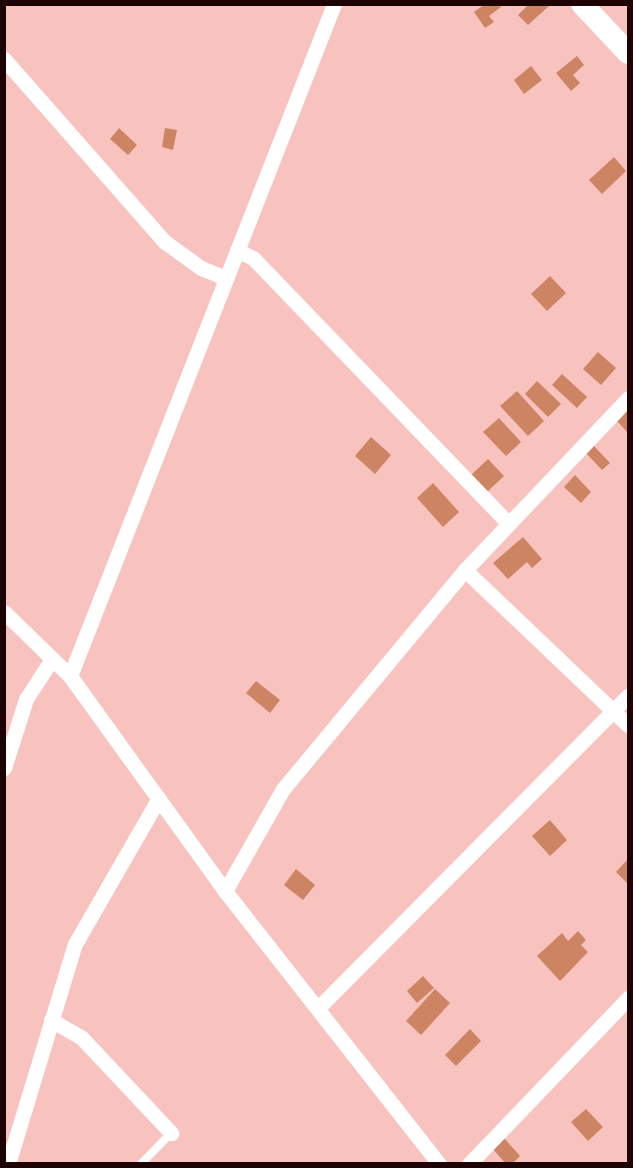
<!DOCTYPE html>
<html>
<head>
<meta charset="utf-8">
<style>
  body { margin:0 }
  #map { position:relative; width:633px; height:1168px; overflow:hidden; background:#f8c3be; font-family:"Libre Baskerville",serif }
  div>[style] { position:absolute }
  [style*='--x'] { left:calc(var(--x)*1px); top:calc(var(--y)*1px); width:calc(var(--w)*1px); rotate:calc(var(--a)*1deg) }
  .building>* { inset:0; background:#cd8463 }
  .lane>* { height:8px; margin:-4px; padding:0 4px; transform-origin:4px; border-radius:4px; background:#fff }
  .street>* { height:15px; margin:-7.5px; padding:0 7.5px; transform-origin:7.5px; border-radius:7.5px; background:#fff }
  .secondary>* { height:22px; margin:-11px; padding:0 11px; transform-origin:11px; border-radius:11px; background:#fff }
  span { translate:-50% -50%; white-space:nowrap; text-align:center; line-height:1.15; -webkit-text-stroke:4.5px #faf0ef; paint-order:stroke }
  .frame { position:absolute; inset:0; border:6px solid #1d0303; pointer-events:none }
</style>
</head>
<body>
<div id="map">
  <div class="building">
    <div style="clip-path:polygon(485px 4px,499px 4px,501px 7px,489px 16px,494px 22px,485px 28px,474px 12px)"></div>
    <div style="clip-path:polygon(529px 4px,549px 6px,528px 25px,518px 15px)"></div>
    <div style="clip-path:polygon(577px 56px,584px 65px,573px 75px,580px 83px,571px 91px,556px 73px)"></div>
    <div style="clip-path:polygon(531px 66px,542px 80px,524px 94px,514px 80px)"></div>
    <div style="clip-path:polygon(119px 128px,137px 145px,128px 155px,110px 139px)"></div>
    <div style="clip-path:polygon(165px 128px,177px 130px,173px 150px,162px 147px)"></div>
    <div style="clip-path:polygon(614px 157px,626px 171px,602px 194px,589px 180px)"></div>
    <div style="clip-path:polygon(550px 276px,566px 293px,547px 311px,531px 294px)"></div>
    <div style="clip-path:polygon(598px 352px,616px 368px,601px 385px,583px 369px)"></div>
    <div style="clip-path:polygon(562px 374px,587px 397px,577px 408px,552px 385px)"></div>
    <div style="clip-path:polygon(537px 381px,561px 404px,548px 417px,525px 394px)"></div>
    <div style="clip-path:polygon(517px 391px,544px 421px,528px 436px,500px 406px)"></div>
    <div style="clip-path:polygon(628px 408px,628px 433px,616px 420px)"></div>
    <div style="clip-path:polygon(499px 418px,521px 442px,506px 456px,483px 432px)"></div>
    <div style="clip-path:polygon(371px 437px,391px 455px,375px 474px,355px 456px)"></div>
    <div style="clip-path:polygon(591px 443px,610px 463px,602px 470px,584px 451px)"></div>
    <div style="clip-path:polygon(488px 459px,504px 476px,485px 494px,469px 477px)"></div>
    <div style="clip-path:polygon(575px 475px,591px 492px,581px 503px,564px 487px)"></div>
    <div style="clip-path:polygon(433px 483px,459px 512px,443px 527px,417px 498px)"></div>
    <div style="clip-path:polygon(523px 537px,542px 559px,532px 568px,527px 562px,508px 579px,493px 563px)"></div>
    <div style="clip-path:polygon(256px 681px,280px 700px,270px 713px,246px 693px)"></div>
    <div style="clip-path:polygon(550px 820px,567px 840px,550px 856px,532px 836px)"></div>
    <div style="clip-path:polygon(628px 859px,628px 884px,616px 872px)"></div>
    <div style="clip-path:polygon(296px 869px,315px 885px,303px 900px,284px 885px)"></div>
    <div style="clip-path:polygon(578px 931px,586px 940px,581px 945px,588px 952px,560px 981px,537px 956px,562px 933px,568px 941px)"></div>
    <div style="clip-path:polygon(423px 976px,434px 988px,417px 1003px,407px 991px)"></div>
    <div style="clip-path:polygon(435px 989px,450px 1003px,421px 1035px,406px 1021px)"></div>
    <div style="clip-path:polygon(470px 1029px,481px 1041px,456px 1066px,445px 1055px)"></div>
    <div style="clip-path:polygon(586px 1109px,603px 1127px,588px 1141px,571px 1122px)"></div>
    <div style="clip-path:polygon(504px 1138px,520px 1156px,512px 1164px,506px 1164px,492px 1148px)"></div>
  </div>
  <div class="lane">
    <div style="--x:141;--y:1164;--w:43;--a:-45.9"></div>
  </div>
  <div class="street">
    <div style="--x:4;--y:59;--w:244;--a:48.7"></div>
    <div style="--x:165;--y:242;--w:44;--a:35.8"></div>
    <div style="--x:201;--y:268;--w:27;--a:22"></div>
    <div style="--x:237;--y:250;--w:18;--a:27"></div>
    <div style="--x:253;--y:258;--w:369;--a:46.1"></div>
    <div style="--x:465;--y:570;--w:225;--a:43.6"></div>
    <div style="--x:4;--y:612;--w:92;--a:44.1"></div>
    <div style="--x:70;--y:676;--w:265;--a:54.2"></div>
    <div style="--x:225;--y:891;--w:347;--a:51.9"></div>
    <div style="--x:70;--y:676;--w:722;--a:-68.55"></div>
    <div style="--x:4;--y:768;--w:72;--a:-72.3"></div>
    <div style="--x:26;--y:699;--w:48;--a:-57"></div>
    <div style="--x:225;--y:891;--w:117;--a:-60.4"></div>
    <div style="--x:283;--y:789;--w:285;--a:-50.3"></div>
    <div style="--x:465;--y:570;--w:237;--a:-46.5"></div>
    <div style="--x:318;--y:1008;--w:440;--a:-45.2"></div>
    <div style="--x:51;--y:1020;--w:34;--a:30"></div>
    <div style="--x:81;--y:1037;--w:132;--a:46.8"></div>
    <div style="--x:8;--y:1164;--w:230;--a:-73.1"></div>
    <div style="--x:75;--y:944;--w:168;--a:-60.1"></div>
    <div style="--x:469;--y:1164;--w:230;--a:-46.2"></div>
  </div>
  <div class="secondary">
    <div style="--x:582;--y:4;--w:67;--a:46.8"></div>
  </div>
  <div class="frame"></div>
</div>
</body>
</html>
